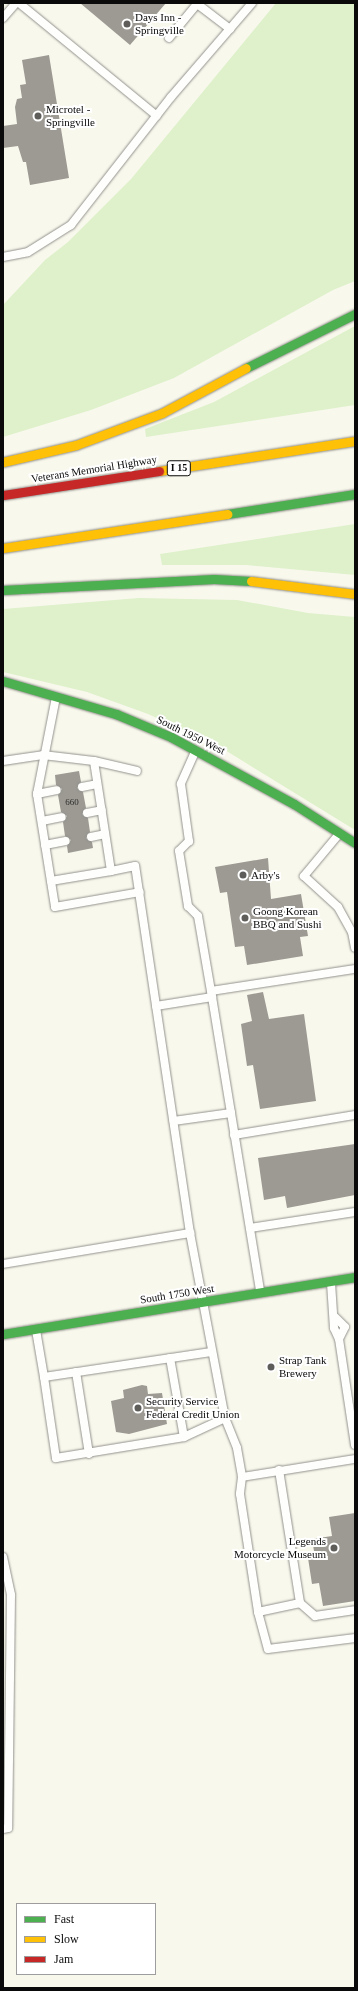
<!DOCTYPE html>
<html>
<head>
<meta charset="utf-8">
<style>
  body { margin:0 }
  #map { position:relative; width:358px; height:1991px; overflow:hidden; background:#f9f8ed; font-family:Georgia,serif }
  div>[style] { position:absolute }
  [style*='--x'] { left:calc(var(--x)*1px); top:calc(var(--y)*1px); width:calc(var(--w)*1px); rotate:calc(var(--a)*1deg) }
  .green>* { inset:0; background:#def1cb }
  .building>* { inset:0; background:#9c9a93 }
  .roads { filter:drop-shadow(0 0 1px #92918c) drop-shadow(0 0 1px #92918c) }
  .lane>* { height:8px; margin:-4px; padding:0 4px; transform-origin:4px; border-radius:4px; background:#fefefc }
  .fast>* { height:9px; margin:-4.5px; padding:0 4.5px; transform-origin:4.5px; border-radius:4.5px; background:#4caf50 }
  .slow>* { height:9px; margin:-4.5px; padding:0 4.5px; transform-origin:4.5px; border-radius:4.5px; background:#ffc107 }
  .jam>* { height:9px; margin:-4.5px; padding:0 4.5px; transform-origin:4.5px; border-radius:4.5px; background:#c62828 }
  .dots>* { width:11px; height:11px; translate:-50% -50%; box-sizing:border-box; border:2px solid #fff; border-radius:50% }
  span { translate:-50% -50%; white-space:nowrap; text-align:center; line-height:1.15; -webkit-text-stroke:4px #fff; paint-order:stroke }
  .number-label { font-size:9px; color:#2e2e2c }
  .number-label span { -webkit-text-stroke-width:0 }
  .shield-label span { padding:1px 3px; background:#fff; border:1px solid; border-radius:3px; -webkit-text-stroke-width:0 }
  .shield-label { font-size:10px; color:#0a0a0a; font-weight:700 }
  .poi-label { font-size:11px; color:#0a0a0a }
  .left { translate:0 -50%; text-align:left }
  .right { translate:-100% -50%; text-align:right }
  .street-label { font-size:11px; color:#0a0a0a }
  .frame { position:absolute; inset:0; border:4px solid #0a0a0a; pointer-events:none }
  .legend { position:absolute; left:16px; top:1903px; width:140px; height:72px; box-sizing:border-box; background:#fff; border:1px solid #9d9d9d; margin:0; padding:5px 7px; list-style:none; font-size:12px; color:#0a0a0a }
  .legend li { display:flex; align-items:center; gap:8px; height:20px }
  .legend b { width:20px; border:1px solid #9d9d9d }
</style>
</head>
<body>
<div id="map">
  <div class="green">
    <div style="clip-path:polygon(276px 3px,355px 3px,355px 281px,333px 290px,174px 378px,91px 410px,3px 437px,3px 305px,45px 260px,68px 242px,131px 179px)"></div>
    <div style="clip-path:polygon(355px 326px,355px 405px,146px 437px,145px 429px,214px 402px)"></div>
    <div style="clip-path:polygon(355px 524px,355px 575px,246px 565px,162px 565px,160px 554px)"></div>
    <div style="clip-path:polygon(139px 598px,237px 600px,308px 613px,355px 617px,355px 830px,220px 747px,148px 714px,87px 692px,3px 672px,3px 609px)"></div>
  </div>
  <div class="building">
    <div style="clip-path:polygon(80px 3px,166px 3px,130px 45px)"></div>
    <div style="clip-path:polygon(49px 55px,69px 178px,30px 185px,26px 162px,23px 162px,18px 146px,3px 148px,3px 126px,17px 124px,15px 107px,17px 99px,22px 98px,20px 85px,26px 84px,22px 60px)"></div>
    <div style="clip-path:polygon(79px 771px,81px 782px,77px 788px,83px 792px,86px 808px,82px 814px,88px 818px,90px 832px,86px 838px,92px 842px,93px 848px,68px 853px,67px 846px,71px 840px,65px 836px,63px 822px,67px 816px,61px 812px,58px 795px,62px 789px,56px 785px,55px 775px)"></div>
    <div style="clip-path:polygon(268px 858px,271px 899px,301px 894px,308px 936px,300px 937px,303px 956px,247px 965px,244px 946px,235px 947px,227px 892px,220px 893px,215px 867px)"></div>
    <div style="clip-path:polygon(263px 992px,269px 1019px,304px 1014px,316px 1101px,260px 1109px,253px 1065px,247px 1066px,241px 1024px,252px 1021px,247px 995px)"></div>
    <div style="clip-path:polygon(355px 1144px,355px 1195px,287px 1208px,285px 1196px,264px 1200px,258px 1158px)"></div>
    <div style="clip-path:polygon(142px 1385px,147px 1386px,148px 1394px,162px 1393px,167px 1424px,129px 1434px,116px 1432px,111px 1401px,124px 1398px,123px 1390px)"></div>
    <div style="clip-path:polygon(355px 1513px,355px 1601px,323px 1606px,319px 1583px,312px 1584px,308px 1558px,315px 1557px,312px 1539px,332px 1536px,329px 1517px)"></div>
  </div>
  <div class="roads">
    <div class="lane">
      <div style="--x:19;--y:3;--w:178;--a:39.3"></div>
      <div style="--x:196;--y:3;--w:43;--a:37.4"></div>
      <div style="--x:3;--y:18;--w:20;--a:-49"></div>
      <div style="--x:169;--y:38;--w:44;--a:-50.5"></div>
      <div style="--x:3;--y:257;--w:25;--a:-11"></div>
      <div style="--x:28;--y:252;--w:51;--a:-32.1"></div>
      <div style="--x:71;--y:225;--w:162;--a:-52"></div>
      <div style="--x:171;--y:97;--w:124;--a:-49.2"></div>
      <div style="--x:56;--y:697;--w:99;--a:101.1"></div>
      <div style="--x:37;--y:794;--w:114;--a:80.9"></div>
      <div style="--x:55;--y:907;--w:86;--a:-10"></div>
      <div style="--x:195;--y:752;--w:35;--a:114"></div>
      <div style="--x:181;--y:784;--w:58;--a:82"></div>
      <div style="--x:189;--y:841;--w:14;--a:135"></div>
      <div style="--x:179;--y:851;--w:56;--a:80.7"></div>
      <div style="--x:188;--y:906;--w:14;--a:45"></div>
      <div style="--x:198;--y:916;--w:82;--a:80.2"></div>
      <div style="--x:3;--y:761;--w:40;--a:-8.5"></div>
      <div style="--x:43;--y:755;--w:51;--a:6.7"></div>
      <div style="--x:94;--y:761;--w:44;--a:13.1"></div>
      <div style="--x:82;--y:787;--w:15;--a:-11"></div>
      <div style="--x:37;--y:794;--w:20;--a:-11"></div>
      <div style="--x:87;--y:813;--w:15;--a:-11"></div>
      <div style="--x:42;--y:821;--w:20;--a:-11"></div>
      <div style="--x:339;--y:834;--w:55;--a:129.8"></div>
      <div style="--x:304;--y:876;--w:46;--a:42.4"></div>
      <div style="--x:338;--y:907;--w:29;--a:61"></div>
      <div style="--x:352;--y:932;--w:16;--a:79"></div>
      <div style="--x:91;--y:837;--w:14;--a:-12"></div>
      <div style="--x:45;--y:845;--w:21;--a:-11"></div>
      <div style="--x:51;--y:881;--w:61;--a:-9.5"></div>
      <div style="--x:211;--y:991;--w:146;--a:-8.7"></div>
      <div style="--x:156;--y:1006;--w:57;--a:-9.1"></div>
      <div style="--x:212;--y:997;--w:118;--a:80.7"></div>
      <div style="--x:231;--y:1113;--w:58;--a:172"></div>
      <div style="--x:231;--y:1113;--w:180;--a:80.7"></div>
      <div style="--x:234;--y:1135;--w:123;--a:-9.4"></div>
      <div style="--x:250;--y:1228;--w:106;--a:-8.7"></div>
      <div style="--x:190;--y:1233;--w:188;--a:79.3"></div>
      <div style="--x:225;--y:1418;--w:32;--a:68"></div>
      <div style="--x:237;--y:1448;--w:29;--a:80"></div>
      <div style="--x:242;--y:1477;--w:114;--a:-9.1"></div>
      <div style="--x:3;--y:1264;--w:190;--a:-9.4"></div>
      <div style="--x:190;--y:1233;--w:371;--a:-98.5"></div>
      <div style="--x:135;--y:866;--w:25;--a:168"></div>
      <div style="--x:111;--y:871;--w:111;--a:-98.8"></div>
      <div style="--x:331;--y:1283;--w:45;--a:86.2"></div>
      <div style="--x:334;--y:1328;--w:12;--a:66"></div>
      <div style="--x:339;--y:1339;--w:107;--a:81.4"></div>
      <div style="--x:335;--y:1317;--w:14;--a:45"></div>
      <div style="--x:345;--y:1327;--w:13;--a:117"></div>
      <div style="--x:36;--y:1330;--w:48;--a:80.3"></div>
      <div style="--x:44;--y:1377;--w:169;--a:-8.5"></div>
      <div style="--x:170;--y:1358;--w:80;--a:80"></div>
      <div style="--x:76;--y:1372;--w:83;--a:81"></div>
      <div style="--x:44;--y:1377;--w:82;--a:81.6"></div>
      <div style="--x:56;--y:1458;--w:130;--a:-9.3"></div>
      <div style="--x:184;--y:1437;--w:45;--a:-24.9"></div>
      <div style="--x:279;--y:1470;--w:135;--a:81"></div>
      <div style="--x:300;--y:1603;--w:20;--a:41"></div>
      <div style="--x:315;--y:1616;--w:40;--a:-8.5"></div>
      <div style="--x:242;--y:1477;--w:17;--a:97"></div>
      <div style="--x:240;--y:1494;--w:119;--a:81.3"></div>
      <div style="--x:258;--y:1612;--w:38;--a:75"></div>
      <div style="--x:268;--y:1649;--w:88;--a:-7.2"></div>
      <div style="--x:3;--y:1557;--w:39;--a:78"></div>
      <div style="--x:11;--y:1595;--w:233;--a:90.7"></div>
      <div style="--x:8;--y:1828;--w:5;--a:169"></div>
      <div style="--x:258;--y:1612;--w:43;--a:-12.1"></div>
    </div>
    <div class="fast">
      <div style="--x:246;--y:368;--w:122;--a:-26.4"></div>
      <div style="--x:227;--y:514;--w:130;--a:-8.9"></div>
      <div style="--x:3;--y:590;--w:211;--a:-3"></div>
      <div style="--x:214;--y:579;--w:37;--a:3"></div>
      <div style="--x:3;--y:681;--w:118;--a:16.3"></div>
      <div style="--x:116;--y:714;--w:60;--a:22.7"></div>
      <div style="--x:171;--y:737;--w:140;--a:28.6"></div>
      <div style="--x:294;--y:804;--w:72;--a:32.6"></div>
      <div style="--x:3;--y:1334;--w:357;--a:-9.2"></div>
    </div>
    <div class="slow">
      <div style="--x:3;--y:462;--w:75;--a:-13.1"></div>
      <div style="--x:76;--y:445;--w:92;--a:-20.4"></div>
      <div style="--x:162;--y:413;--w:95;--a:-28.2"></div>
      <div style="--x:159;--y:471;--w:198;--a:-8.7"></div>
      <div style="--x:3;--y:548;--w:227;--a:-8.6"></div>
      <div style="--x:251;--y:581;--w:105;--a:7.1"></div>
    </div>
    <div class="jam">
      <div style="--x:3;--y:495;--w:158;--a:-8.7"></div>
    </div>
  </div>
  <div class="dots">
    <div style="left:127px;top:24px;background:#5e5d59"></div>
    <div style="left:38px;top:116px;background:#5e5d59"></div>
    <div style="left:243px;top:875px;background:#5e5d59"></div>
    <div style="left:245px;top:918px;background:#5e5d59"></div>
    <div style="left:271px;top:1367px;background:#5e5d59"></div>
    <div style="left:138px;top:1408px;background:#5e5d59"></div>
    <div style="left:334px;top:1548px;background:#5e5d59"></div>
  </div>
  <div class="number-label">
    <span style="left:72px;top:802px">660</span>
  </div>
  <div class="shield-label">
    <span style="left:179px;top:468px">I 15</span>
  </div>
  <div class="poi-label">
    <span class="left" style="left:135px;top:24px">Days Inn -<br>Springville</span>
    <span class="left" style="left:46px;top:116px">Microtel -<br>Springville</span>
    <span class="left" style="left:251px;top:875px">Arby's</span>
    <span class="left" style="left:253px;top:918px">Goong Korean<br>BBQ and Sushi</span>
    <span class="left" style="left:279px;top:1367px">Strap Tank<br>Brewery</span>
    <span class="left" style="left:146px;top:1408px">Security Service<br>Federal Credit Union</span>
    <span class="right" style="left:326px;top:1548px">Legends<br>Motorcycle Museum</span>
  </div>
  <div class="street-label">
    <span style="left:94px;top:469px;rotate:-9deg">Veterans Memorial Highway</span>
    <span style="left:191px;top:735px;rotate:26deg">South 1950 West</span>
    <span style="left:177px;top:1294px;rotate:-9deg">South 1750 West</span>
  </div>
  <div class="frame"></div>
  <ul class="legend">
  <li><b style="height:5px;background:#4caf50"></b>Fast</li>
  <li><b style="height:5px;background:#ffc107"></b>Slow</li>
  <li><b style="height:5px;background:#c62828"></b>Jam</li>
  </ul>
</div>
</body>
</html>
